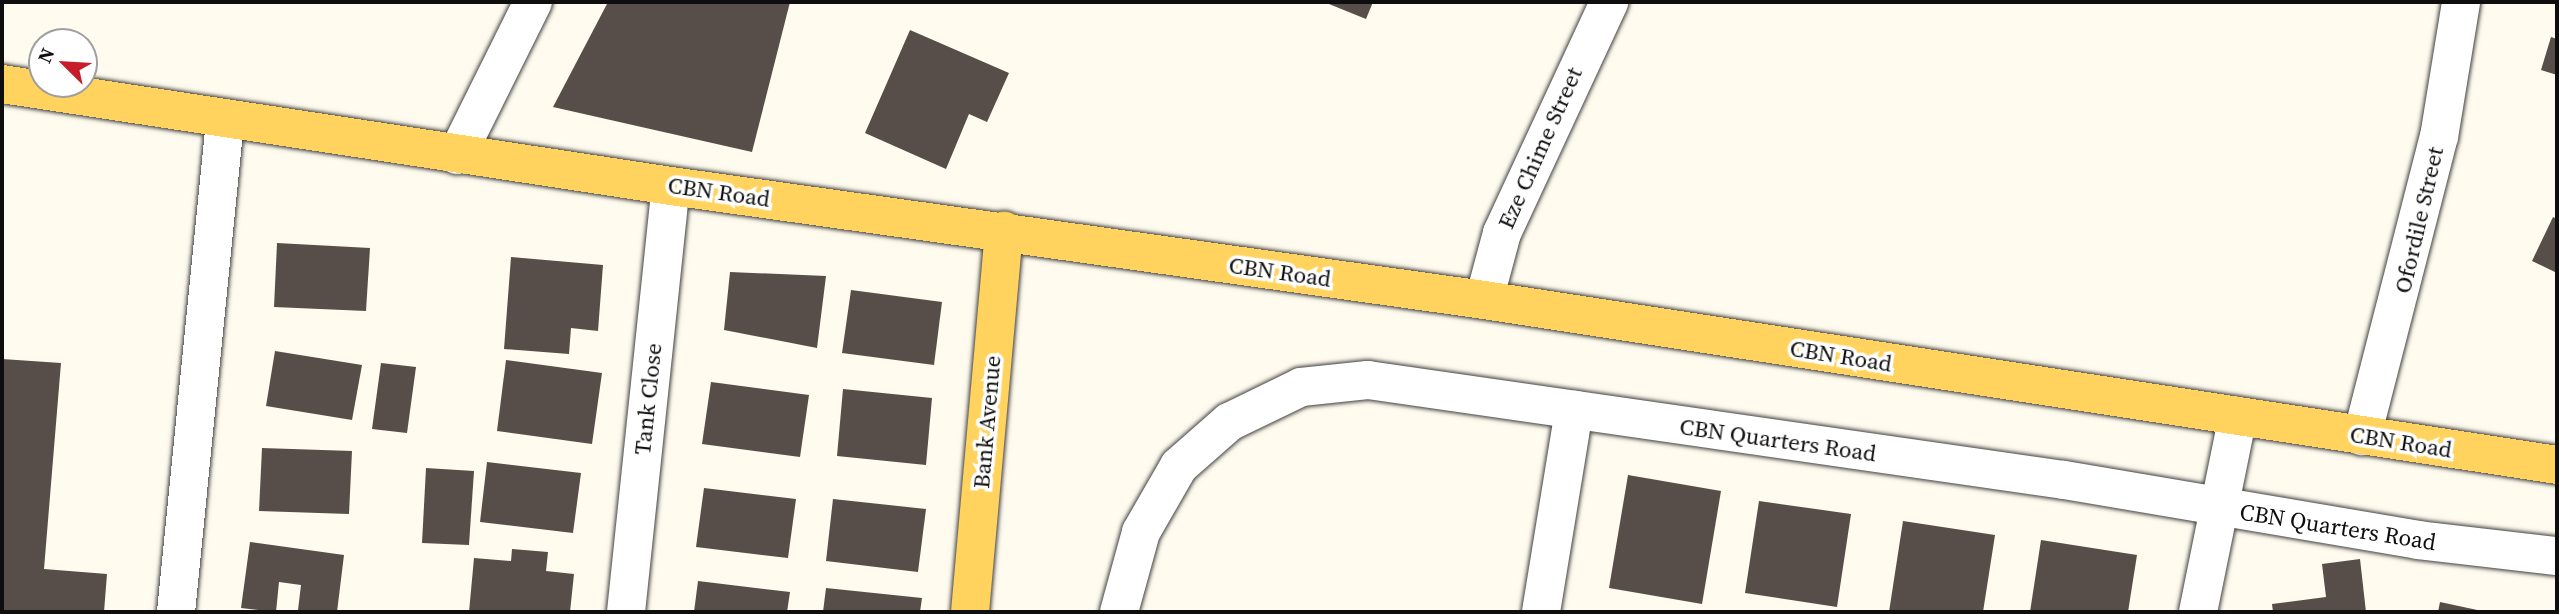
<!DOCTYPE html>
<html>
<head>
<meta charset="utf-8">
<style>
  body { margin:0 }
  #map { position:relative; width:2559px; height:614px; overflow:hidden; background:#fffbee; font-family:"Source Serif 4",serif }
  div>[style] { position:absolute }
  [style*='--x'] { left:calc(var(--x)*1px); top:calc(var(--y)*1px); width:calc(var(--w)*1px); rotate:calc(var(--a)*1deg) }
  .building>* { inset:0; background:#574e49 }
  .roads { filter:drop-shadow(0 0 2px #414141) drop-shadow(0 0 2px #414141) }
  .minor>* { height:38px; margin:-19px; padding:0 19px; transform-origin:19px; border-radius:19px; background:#fff }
  .major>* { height:38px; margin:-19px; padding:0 19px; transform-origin:19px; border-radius:19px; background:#ffd35e }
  span { translate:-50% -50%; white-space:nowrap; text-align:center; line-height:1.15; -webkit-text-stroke:7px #fff; paint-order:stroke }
  .street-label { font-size:23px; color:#0e0e0e }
  .frame { position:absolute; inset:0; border:4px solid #0e0e0e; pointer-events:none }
  .north { position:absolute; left:28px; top:28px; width:70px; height:70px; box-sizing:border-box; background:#fff; border:2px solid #9f9f9f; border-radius:50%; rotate:294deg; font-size:19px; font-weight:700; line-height:28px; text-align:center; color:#0e0e0e }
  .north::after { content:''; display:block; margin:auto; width:24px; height:32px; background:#c71d2a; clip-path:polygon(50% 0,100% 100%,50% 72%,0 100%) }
</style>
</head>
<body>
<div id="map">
  <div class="building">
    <div style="clip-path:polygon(608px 2px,790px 2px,752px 152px,553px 107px)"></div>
    <div style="clip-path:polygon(1324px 2px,1373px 2px,1366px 19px)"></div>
    <div style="clip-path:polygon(910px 30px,1009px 73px,987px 122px,969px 114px,946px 169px,865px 133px)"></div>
    <div style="clip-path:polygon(2551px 37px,2557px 39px,2557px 75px,2541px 70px)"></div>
    <div style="clip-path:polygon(2553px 217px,2557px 219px,2557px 273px,2532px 261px)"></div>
    <div style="clip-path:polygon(277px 243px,370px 248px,366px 311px,274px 307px)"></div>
    <div style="clip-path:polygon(511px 257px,603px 265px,598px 331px,571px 328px,569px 354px,504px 349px)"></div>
    <div style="clip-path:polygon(730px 272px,826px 276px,817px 348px,724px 330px)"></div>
    <div style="clip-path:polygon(851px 290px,942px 302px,934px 365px,842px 353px)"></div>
    <div style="clip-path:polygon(275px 351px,362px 365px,352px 420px,266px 406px)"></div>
    <div style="clip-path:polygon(2px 359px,61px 363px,44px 569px,107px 574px,104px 612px,2px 612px)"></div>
    <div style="clip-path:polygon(506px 360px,602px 373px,592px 444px,497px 431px)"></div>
    <div style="clip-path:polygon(381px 363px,416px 367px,407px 433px,372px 429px)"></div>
    <div style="clip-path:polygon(711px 382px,809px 395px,800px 457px,702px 444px)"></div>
    <div style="clip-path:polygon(843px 389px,932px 398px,926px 465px,837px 456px)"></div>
    <div style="clip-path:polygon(262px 448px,352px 451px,349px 514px,259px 511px)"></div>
    <div style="clip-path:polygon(487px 462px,581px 473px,573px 533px,480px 522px)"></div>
    <div style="clip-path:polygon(426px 468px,474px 471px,469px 545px,422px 543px)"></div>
    <div style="clip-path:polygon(1628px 475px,1721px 491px,1702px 604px,1609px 588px)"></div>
    <div style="clip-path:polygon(704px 488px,796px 499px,788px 558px,696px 547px)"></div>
    <div style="clip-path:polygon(833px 499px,926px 509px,918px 572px,826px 561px)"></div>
    <div style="clip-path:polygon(1759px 501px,1851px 514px,1837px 607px,1745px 593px)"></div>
    <div style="clip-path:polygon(1903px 521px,1995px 535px,1983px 612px,1889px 612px)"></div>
    <div style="clip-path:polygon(2041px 540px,2137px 555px,2128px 612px,2030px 612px)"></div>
    <div style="clip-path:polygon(250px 542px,344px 555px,337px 612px,298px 610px,301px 585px,279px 582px,276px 612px,241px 608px)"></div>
    <div style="clip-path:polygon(512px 549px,548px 552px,546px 571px,574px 574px,570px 612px,469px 612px,474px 558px,511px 561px)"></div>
    <div style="clip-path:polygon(2360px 559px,2366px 612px,2273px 612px,2272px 604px,2326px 597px,2322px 564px)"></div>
    <div style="clip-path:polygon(698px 581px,790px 592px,787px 612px,694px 612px)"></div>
    <div style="clip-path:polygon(826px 588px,922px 598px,920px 612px,823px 612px)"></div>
    <div style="clip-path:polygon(2440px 602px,2482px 611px,2482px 612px,2438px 612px)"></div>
  </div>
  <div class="roads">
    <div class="minor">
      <div style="--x:457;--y:155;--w:171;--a:-63.6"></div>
      <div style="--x:1484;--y:300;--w:69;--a:-75"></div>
      <div style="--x:1502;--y:233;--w:255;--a:-65.1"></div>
      <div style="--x:2362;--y:436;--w:309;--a:-75.6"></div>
      <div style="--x:2439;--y:137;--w:137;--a:-80.7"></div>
      <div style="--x:176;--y:612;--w:496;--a:-84.3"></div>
      <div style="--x:626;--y:612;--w:428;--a:-84"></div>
      <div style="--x:1119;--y:612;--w:83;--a:-74.6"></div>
      <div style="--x:1141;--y:532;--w:76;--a:-60.1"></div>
      <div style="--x:1179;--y:466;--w:67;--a:-41.3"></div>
      <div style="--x:1229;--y:422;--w:80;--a:-25.9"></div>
      <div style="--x:1301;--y:387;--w:67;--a:-6"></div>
      <div style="--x:1368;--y:380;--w:703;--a:8.18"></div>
      <div style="--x:2064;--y:480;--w:359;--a:9.6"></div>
      <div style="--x:2418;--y:540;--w:140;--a:6.6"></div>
      <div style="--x:1541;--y:612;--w:205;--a:-80.7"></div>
      <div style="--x:2198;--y:612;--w:200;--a:-78.5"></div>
    </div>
    <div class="major">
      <div style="--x:2;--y:84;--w:677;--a:8.67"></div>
      <div style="--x:671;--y:186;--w:821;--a:7.98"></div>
      <div style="--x:1484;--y:300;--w:1086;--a:8.74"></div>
      <div style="--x:970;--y:612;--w:383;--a:-84.9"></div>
    </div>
  </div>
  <div class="street-label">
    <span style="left:1540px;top:148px;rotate:-66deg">Eze Chime Street</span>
    <span style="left:719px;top:192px;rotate:8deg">CBN Road</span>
    <span style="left:2419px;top:220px;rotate:-77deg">Ofordile Street</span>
    <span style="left:1280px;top:272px;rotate:8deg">CBN Road</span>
    <span style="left:1841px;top:356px;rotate:9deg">CBN Road</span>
    <span style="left:648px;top:399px;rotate:-84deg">Tank Close</span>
    <span style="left:987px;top:422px;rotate:-85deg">Bank Avenue</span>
    <span style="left:1778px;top:440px;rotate:8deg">CBN Quarters Road</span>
    <span style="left:2401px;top:442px;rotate:9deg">CBN Road</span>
    <span style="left:2338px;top:527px;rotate:9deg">CBN Quarters Road</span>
  </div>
  <div class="frame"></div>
  <div class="north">N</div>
</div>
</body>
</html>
